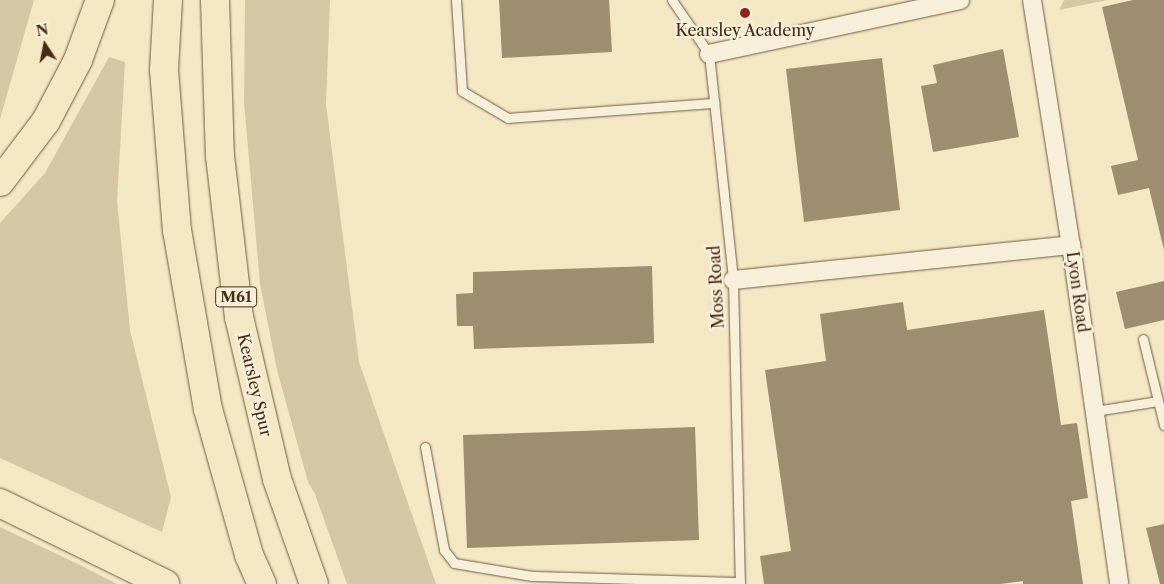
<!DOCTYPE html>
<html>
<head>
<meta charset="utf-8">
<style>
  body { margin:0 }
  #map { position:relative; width:1164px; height:584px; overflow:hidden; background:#f3e7c4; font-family:"Libre Caslon Text",serif }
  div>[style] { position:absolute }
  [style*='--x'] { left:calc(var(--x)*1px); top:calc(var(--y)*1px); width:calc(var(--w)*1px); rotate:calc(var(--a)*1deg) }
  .green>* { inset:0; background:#d5c7a6 }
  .building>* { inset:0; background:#9f8d70 }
  .roads { filter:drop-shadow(0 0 1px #705b40) drop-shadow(0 0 1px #705b40) }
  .service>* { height:9px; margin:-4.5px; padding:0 4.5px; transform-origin:4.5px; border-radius:4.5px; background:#f7efd9 }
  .minor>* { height:18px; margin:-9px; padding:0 9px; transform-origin:9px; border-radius:9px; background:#f7efd9 }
  .motorway>* { height:28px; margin:-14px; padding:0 14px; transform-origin:14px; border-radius:14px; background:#f3e7c4 }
  .dots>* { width:14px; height:14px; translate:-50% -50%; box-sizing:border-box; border:2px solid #f7efd9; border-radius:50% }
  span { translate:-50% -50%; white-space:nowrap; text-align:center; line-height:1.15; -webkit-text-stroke:5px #f7efd9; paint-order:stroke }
  .shield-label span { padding:1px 4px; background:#f7efd9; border:1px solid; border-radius:4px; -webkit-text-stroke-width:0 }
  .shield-label { font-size:15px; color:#452c14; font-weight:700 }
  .poi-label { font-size:16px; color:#452c14 }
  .street-label { font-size:16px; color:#452c14 }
  .north { position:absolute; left:20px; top:20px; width:50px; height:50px; -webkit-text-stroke:4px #f7efd9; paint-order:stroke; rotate:349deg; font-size:14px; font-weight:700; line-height:20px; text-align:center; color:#452c14 }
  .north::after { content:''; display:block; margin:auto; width:18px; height:22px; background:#452c14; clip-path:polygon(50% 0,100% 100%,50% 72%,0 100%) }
</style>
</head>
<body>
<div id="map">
  <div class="green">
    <div style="clip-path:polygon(0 0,34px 0,0 119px)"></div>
    <div style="clip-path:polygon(245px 0,330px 0,326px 104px,359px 362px,436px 584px,347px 584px,315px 494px,308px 482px,277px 370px,260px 284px,244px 102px)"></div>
    <div style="clip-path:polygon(1064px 0,1107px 0,1059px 10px)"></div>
    <div style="clip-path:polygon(109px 57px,125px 62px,117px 201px,130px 330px,171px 497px,162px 532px,0 458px,0 223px,45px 173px)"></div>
    <div style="clip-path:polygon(0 527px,82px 566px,117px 584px,0 584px)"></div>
  </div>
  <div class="building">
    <div style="clip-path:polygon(499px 0,609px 0,612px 52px,502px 58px)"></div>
    <div style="clip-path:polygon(1133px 0,1164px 0,1164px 250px,1149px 188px,1118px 195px,1111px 166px,1138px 160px,1102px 7px)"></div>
    <div style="clip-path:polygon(1003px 49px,1019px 137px,933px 152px,921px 86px,937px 83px,933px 65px)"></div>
    <div style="clip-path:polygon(882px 58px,900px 210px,804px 222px,786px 69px)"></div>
    <div style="clip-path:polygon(652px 266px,654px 343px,474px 349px,473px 326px,457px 326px,456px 294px,473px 293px,473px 272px)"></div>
    <div style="clip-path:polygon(1164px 281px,1164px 320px,1125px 329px,1116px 292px)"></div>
    <div style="clip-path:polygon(903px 302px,907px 330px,1044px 310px,1061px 425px,1077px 423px,1088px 498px,1071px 501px,1083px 584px,1023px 584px,1023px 581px,1000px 584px,764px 584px,760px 556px,791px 551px,765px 370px,826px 361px,820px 314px)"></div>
    <div style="clip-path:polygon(695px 427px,699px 540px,467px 548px,463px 435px)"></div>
    <div style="clip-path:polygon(1164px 524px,1164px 584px,1160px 584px,1146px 528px)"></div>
  </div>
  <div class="roads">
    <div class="service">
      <div style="--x:456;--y:0;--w:91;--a:86.2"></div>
      <div style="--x:462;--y:91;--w:53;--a:30.4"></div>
      <div style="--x:508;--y:118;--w:207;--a:-4.2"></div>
      <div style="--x:672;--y:0;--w:65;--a:55.6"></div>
      <div style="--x:709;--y:54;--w:227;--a:83.9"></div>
      <div style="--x:733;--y:280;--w:304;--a:88.7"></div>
      <div style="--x:1143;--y:339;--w:89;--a:76.3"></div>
      <div style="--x:1095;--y:411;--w:64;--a:-9"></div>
      <div style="--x:425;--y:447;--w:105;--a:79.5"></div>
      <div style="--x:444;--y:550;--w:16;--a:52"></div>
      <div style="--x:454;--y:563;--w:79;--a:9.5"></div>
      <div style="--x:532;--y:576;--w:208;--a:1.7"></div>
    </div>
    <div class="minor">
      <div style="--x:1032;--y:0;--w:248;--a:81"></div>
      <div style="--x:1071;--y:245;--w:342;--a:81.9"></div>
      <div style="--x:709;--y:54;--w:257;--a:-12.1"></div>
      <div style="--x:733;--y:280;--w:340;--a:-5.9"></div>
    </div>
    <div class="motorway">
      <div style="--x:168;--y:0;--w:70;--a:93.3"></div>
      <div style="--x:164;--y:70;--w:161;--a:85.4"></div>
      <div style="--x:177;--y:230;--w:182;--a:80.2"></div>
      <div style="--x:208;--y:409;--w:152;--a:74.3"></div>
      <div style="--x:249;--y:555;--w:32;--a:66"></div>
      <div style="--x:215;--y:0;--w:156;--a:88.2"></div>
      <div style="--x:220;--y:156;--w:162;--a:83.3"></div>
      <div style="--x:239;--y:317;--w:166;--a:76.8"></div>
      <div style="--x:277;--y:479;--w:111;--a:70.6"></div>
      <div style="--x:0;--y:182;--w:76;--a:-53"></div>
      <div style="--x:46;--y:121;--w:69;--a:-62.3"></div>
      <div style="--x:78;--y:60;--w:64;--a:-69.9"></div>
      <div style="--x:0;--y:503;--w:184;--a:26.1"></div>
    </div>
  </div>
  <div class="dots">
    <div style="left:745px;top:13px;background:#8f2418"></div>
  </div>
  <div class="shield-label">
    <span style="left:236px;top:297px">M61</span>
  </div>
  <div class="poi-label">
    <span style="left:745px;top:30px">Kearsley Academy</span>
  </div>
  <div class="street-label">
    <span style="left:716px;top:287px;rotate:-93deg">Moss Road</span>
    <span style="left:1078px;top:292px;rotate:82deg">Lyon Road</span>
    <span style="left:255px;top:385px;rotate:77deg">Kearsley Spur</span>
  </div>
  <div class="north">N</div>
</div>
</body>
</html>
